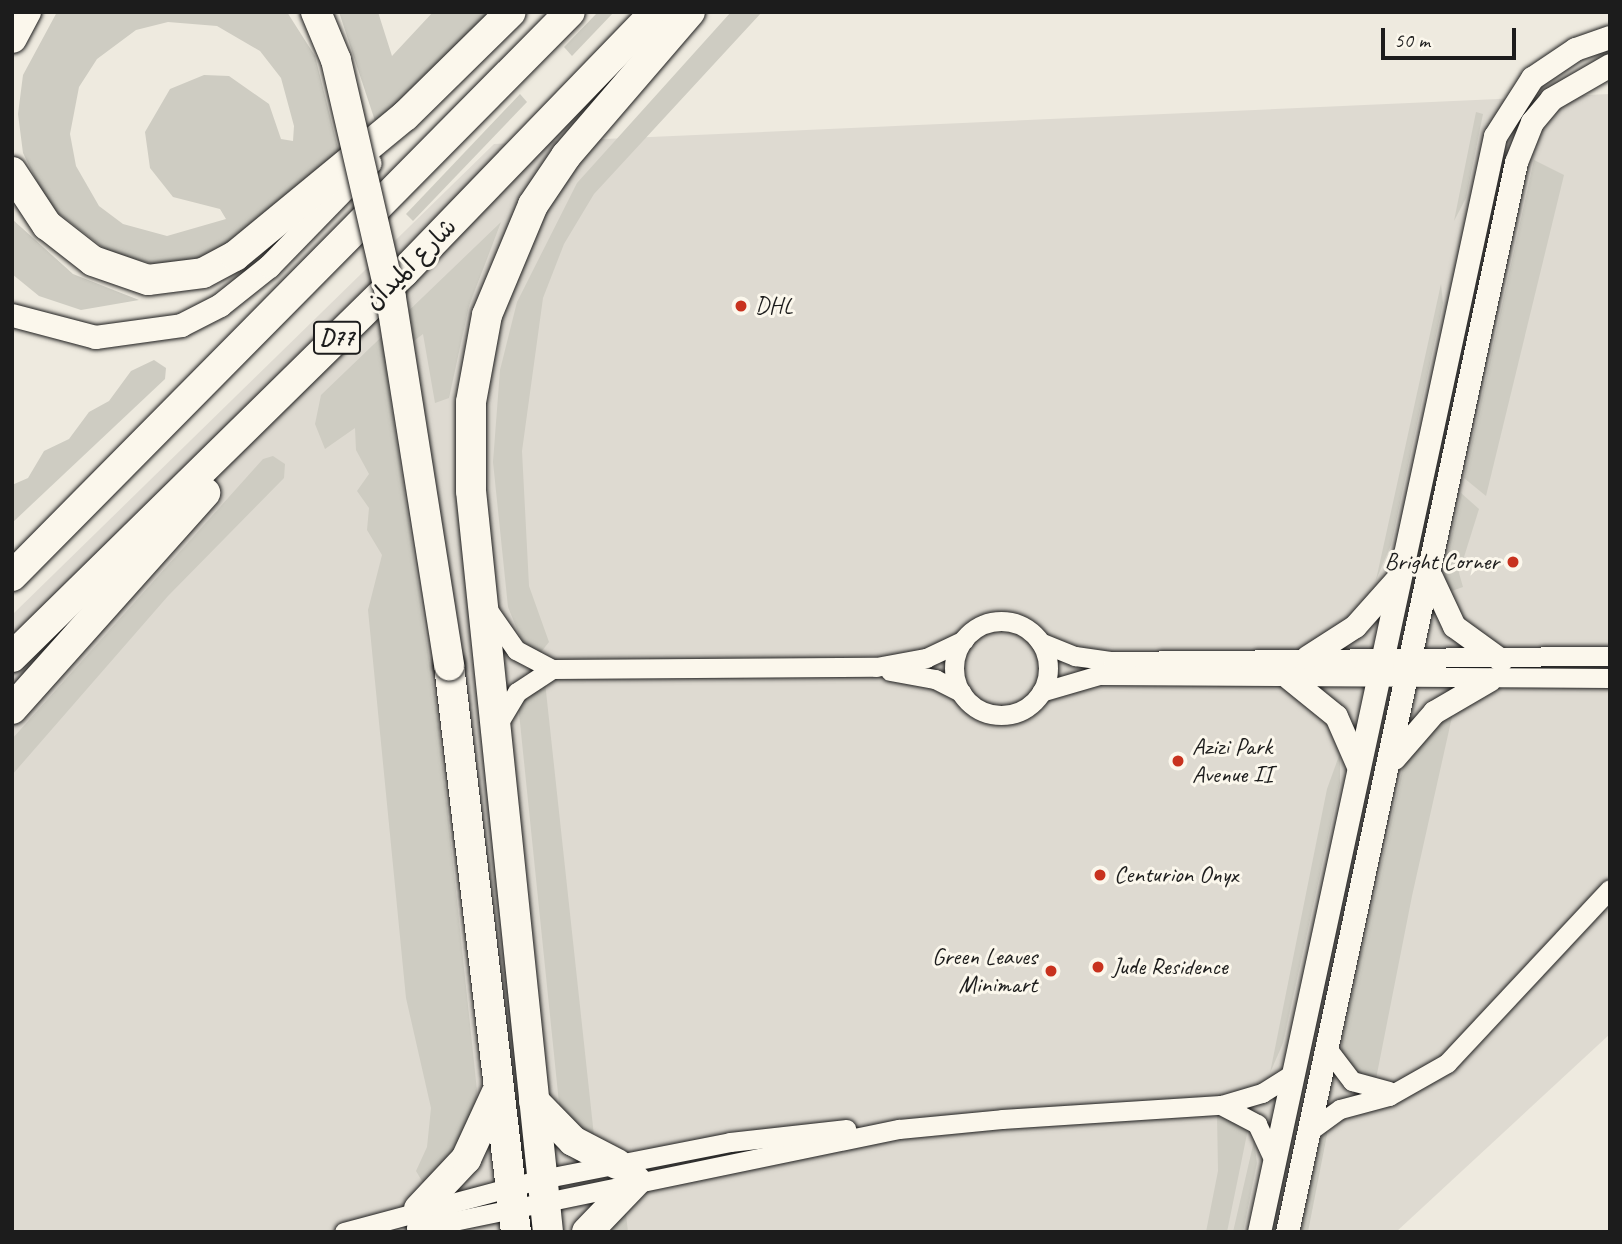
<!DOCTYPE html>
<html>
<head>
<meta charset="utf-8">
<style>
  body { margin:0 }
  #map { position:relative; width:1622px; height:1244px; overflow:hidden; background:#eeeadf; font-family:Caveat,"Playpen Sans Arabic",sans-serif }
  div>[style] { position:absolute }
  [style*='--x'] { left:calc(var(--x)*1px); top:calc(var(--y)*1px); width:calc(var(--w)*1px); rotate:calc(var(--a)*1deg) }
  .built>* { inset:0; background:#dedad1 }
  .green>* { inset:0; background:#ceccc2 }
  .roads { filter:drop-shadow(0 0 2px #1c1c1c) drop-shadow(0 0 2px #1c1c1c) }
  .minor>* { height:19px; margin:-9.5px; padding:0 9.5px; transform-origin:9.5px; border-radius:9.5px; background:#fbf7ec }
  .minor>.ring { margin:-9.5px; padding:0; box-sizing:content-box; background:none; border:19px solid #fbf7ec; border-radius:50% }
  .tertiary>* { height:23px; margin:-11.5px; padding:0 11.5px; transform-origin:11.5px; border-radius:11.5px; background:#fbf7ec }
  .primary>* { height:30px; margin:-15px; padding:0 15px; transform-origin:15px; border-radius:15px; background:#fbf7ec }
  .bridges { filter:drop-shadow(0 0 2px #1c1c1c) drop-shadow(0 0 2px #1c1c1c) }
  .primary-bridge>* { height:30px; margin:-15px; padding:0 15px; transform-origin:15px; border-radius:15px; background:#fbf7ec }
  .dots>* { width:19px; height:19px; translate:-50% -50%; box-sizing:border-box; border:4px solid #fbf7ec; border-radius:50% }
  span { translate:-50% -50%; white-space:nowrap; text-align:center; line-height:1.15; -webkit-text-stroke:6px #fbf7ec; paint-order:stroke }
  .shield-label span { padding:2px 5px; background:#fbf7ec; border:2px solid; border-radius:5px; -webkit-text-stroke-width:0 }
  .shield-label { font-size:23px; color:#1c1c1c; font-weight:700 }
  .street-label { font-size:24px; color:#1c1c1c }
  .poi-label { font-size:24px; color:#1c1c1c }
  .left { translate:0 -50%; text-align:left }
  .right { translate:-100% -50%; text-align:right }
  .frame { position:absolute; inset:0; border:14px solid #1c1c1c; pointer-events:none }
  .scale { position:absolute; left:1381px; top:28px; width:135px; height:32px; box-sizing:border-box; border:4px solid #1c1c1c; border-top:0; padding-left:9px; font-size:21px; line-height:24px; white-space:nowrap; color:#1c1c1c; -webkit-text-stroke:5px #fbf7ec; paint-order:stroke }
</style>
</head>
<body>
<div id="map">
  <div class="built">
    <div style="clip-path:polygon(1610px 94px,1610px 1034px,1396px 1232px,12px 1232px,12px 615px,494px 144px)"></div>
  </div>
  <div class="green">
    <div style="clip-path:polygon(evenodd,57px 12px,287px 12px,315px 56px,340px 156px,225px 254px,165px 267px,109px 252px,49px 206px,23px 153px,18px 114px,23px 75px,57px 12px,168px 22px,217px 26px,260px 51px,281px 78px,294px 126px,293px 141px,281px 139px,269px 104px,229px 76px,204px 75px,170px 89px,145px 132px,150px 168px,173px 197px,220px 209px,226px 219px,167px 236px,123px 224px,99px 206px,76px 166px,70px 134px,79px 87px,97px 59px,136px 30px,168px 22px)"></div>
    <div style="clip-path:polygon(339px 12px,378px 12px,392px 56px,433px 12px,489px 12px,376px 124px)"></div>
    <div style="clip-path:polygon(598px 12px,614px 12px,572px 56px,564px 47px)"></div>
    <div style="clip-path:polygon(731px 12px,762px 12px,594px 194px,564px 244px,543px 298px,522px 451px,529px 586px,549px 642px,538px 656px,521px 639px,508px 607px,493px 462px,500px 370px,517px 302px,577px 183px)"></div>
    <div style="clip-path:polygon(520px 94px,527px 102px,413px 221px,406px 214px)"></div>
    <div style="clip-path:polygon(1476px 112px,1483px 114px,1466px 198px,1454px 221px)"></div>
    <div style="clip-path:polygon(1508px 128px,1407px 619px,1402px 619px)"></div>
    <div style="clip-path:polygon(1534px 160px,1564px 175px,1486px 496px,1464px 478px)"></div>
    <div style="clip-path:polygon(12px 219px,73px 274px,139px 300px,81px 310px,39px 296px,12px 274px)"></div>
    <div style="clip-path:polygon(501px 222px,469px 306px,449px 398px,435px 403px,423px 334px,385px 363px,437px 711px,477px 1091px,474px 1120px,428px 1191px,416px 1171px,427px 1147px,431px 1108px,406px 998px,368px 610px,382px 555px,367px 530px,369px 508px,357px 491px,369px 474px,356px 450px,355px 428px,325px 449px,315px 424px,321px 395px)"></div>
    <div style="clip-path:polygon(1441px 284px,1443px 303px,1391px 545px,1376px 580px)"></div>
    <div style="clip-path:polygon(154px 360px,166px 368px,165px 379px,12px 523px,12px 485px,28px 478px,44px 451px,69px 439px,89px 412px,109px 401px,131px 371px)"></div>
    <div style="clip-path:polygon(273px 456px,285px 464px,284px 478px,168px 596px,12px 775px,12px 739px,263px 459px)"></div>
    <div style="clip-path:polygon(1461px 493px,1479px 509px,1459px 573px,1463px 587px,1446px 593px,1444px 570px)"></div>
    <div style="clip-path:polygon(545px 682px,594px 1136px,584px 1140px,560px 1113px,518px 703px)"></div>
    <div style="clip-path:polygon(1454px 708px,1412px 896px,1375px 1084px,1360px 1079px,1342px 1055px,1342px 1040px,1404px 762px)"></div>
    <div style="clip-path:polygon(1380px 717px,1274px 1232px,1268px 1232px)"></div>
    <div style="clip-path:polygon(1340px 753px,1340px 783px,1283px 1043px,1270px 1073px,1327px 789px)"></div>
    <div style="clip-path:polygon(1217px 1114px,1248px 1129px,1227px 1232px,1206px 1232px,1218px 1171px)"></div>
    <div style="clip-path:polygon(1329px 1124px,1308px 1232px,1300px 1232px,1320px 1140px)"></div>
    <div style="clip-path:polygon(1254px 1141px,1257px 1163px,1243px 1232px,1233px 1232px)"></div>
    <div style="clip-path:polygon(625px 1206px,628px 1232px,599px 1232px)"></div>
  </div>
  <div class="roads">
    <div class="minor">
      <div style="--x:488;--y:610;--w:49;--a:55"></div>
      <div style="--x:516;--y:650;--w:41;--a:27.8"></div>
      <div style="--x:552;--y:669;--w:324;--a:-0.4"></div>
      <div style="--x:876;--y:667;--w:51;--a:-10.2"></div>
      <div style="--x:926;--y:658;--w:42;--a:-25.3"></div>
      <div class="ring" style="left:954px;top:621px;width:75px;height:75px"></div>
      <div style="--x:1040;--y:642;--w:38;--a:22"></div>
      <div style="--x:1075;--y:656;--w:37;--a:8"></div>
      <div style="--x:1112;--y:661;--w:498;--a:-0.6"></div>
      <div style="--x:890;--y:671;--w:46;--a:10.1"></div>
      <div style="--x:935;--y:679;--w:30;--a:27"></div>
      <div style="--x:1041;--y:692;--w:60;--a:-16.3"></div>
      <div style="--x:1099;--y:675;--w:511;--a:0.34"></div>
      <div style="--x:496;--y:727;--w:41;--a:-59"></div>
      <div style="--x:517;--y:692;--w:42;--a:-33.3"></div>
      <div style="--x:1326;--y:1047;--w:43;--a:52.6"></div>
      <div style="--x:1352;--y:1081;--w:38;--a:15"></div>
      <div style="--x:1221;--y:1105;--w:43;--a:-16.3"></div>
      <div style="--x:1262;--y:1093;--w:36;--a:-32"></div>
      <div style="--x:1308;--y:1132;--w:39;--a:-36"></div>
      <div style="--x:1340;--y:1109;--w:51;--a:-14.9"></div>
      <div style="--x:1389;--y:1096;--w:67;--a:-29.6"></div>
      <div style="--x:1447;--y:1063;--w:238;--a:-46.9"></div>
      <div style="--x:425;--y:1227;--w:484;--a:-11.7"></div>
      <div style="--x:899;--y:1129;--w:103;--a:-5.5"></div>
      <div style="--x:1002;--y:1119;--w:219;--a:-3.7"></div>
      <div style="--x:1221;--y:1105;--w:41;--a:27.8"></div>
      <div style="--x:1257;--y:1124;--w:40;--a:65"></div>
      <div style="--x:344;--y:1232;--w:205;--a:-15"></div>
      <div style="--x:542;--y:1179;--w:192;--a:-11.1"></div>
      <div style="--x:730;--y:1142;--w:117;--a:-6.4"></div>
    </div>
    <div class="tertiary">
      <div style="--x:12;--y:315;--w:86;--a:14.8"></div>
      <div style="--x:95;--y:337;--w:87;--a:-7.9"></div>
      <div style="--x:181;--y:325;--w:44;--a:-27.1"></div>
      <div style="--x:220;--y:305;--w:63;--a:-38.5"></div>
      <div style="--x:269;--y:266;--w:144;--a:-45.8"></div>
      <div style="--x:1431;--y:577;--w:54;--a:64.9"></div>
      <div style="--x:1454;--y:626;--w:58;--a:35.9"></div>
      <div style="--x:1307;--y:657;--w:57;--a:-32.9"></div>
      <div style="--x:1355;--y:626;--w:62;--a:-48.3"></div>
      <div style="--x:1289;--y:678;--w:60;--a:39"></div>
      <div style="--x:1336;--y:716;--w:55;--a:66.3"></div>
      <div style="--x:1394;--y:758;--w:61;--a:-49"></div>
      <div style="--x:1434;--y:712;--w:64;--a:-30.2"></div>
      <div style="--x:1259;--y:1232;--w:1121;--a:-77.85"></div>
      <div style="--x:1495;--y:136;--w:69;--a:-57.5"></div>
      <div style="--x:1532;--y:78;--w:52;--a:-34"></div>
      <div style="--x:1575;--y:49;--w:37;--a:-19"></div>
      <div style="--x:1287;--y:1232;--w:1094;--a:-77.92"></div>
      <div style="--x:1516;--y:162;--w:43;--a:-68.2"></div>
      <div style="--x:1532;--y:122;--w:30;--a:-50"></div>
      <div style="--x:1551;--y:99;--w:68;--a:-30"></div>
    </div>
    <div class="primary">
      <div style="--x:12;--y:38;--w:30;--a:-62"></div>
      <div style="--x:12;--y:172;--w:64;--a:56.6"></div>
      <div style="--x:47;--y:225;--w:58;--a:38"></div>
      <div style="--x:93;--y:261;--w:58;--a:19.1"></div>
      <div style="--x:148;--y:280;--w:55;--a:-7.3"></div>
      <div style="--x:203;--y:273;--w:36;--a:-28"></div>
      <div style="--x:235;--y:256;--w:220;--a:-39.5"></div>
      <div style="--x:405;--y:116;--w:148;--a:-44.5"></div>
      <div style="--x:12;--y:576;--w:793;--a:-45.31"></div>
      <div style="--x:12;--y:657;--w:549;--a:-44.48"></div>
      <div style="--x:404;--y:272;--w:361;--a:-46"></div>
      <div style="--x:449;--y:665;--w:571;--a:83.26"></div>
      <div style="--x:12;--y:709;--w:290;--a:-48.2"></div>
      <div style="--x:534;--y:1101;--w:56;--a:45.7"></div>
      <div style="--x:573;--y:1141;--w:50;--a:27.6"></div>
      <div style="--x:419;--y:1209;--w:69;--a:-46.8"></div>
      <div style="--x:466;--y:1159;--w:72;--a:-65.2"></div>
      <div style="--x:422;--y:1228;--w:17;--a:13"></div>
      <div style="--x:548;--y:1232;--w:745;--a:-95.93"></div>
      <div style="--x:471;--y:491;--w:89;--a:-90"></div>
      <div style="--x:471;--y:402;--w:88;--a:-79.6"></div>
      <div style="--x:487;--y:315;--w:119;--a:-67.3"></div>
      <div style="--x:533;--y:205;--w:59;--a:-56"></div>
      <div style="--x:566;--y:156;--w:190;--a:-49.3"></div>
      <div style="--x:587;--y:1232;--w:71;--a:-46.1"></div>
    </div>
  </div>
  <div class="bridges">
    <div class="primary-bridge">
      <div style="--x:316;--y:12;--w:52;--a:67.4"></div>
      <div style="--x:336;--y:60;--w:244;--a:77"></div>
      <div style="--x:391;--y:298;--w:372;--a:81"></div>
    </div>
  </div>
  <div class="dots">
    <div style="left:741px;top:306px;background:#c8321e"></div>
    <div style="left:1513px;top:562px;background:#c8321e"></div>
    <div style="left:1178px;top:761px;background:#c8321e"></div>
    <div style="left:1100px;top:875px;background:#c8321e"></div>
    <div style="left:1098px;top:967px;background:#c8321e"></div>
    <div style="left:1051px;top:971px;background:#c8321e"></div>
  </div>
  <div class="shield-label">
    <span style="left:337px;top:338px">D77</span>
  </div>
  <div class="street-label">
    <span style="left:411px;top:264px;rotate:-45deg">شارع الميدان</span>
  </div>
  <div class="poi-label">
    <span class="left" style="left:755px;top:306px">DHL</span>
    <span class="right" style="left:1499px;top:562px">Bright Corner</span>
    <span class="left" style="left:1192px;top:761px">Azizi Park<br>Avenue II</span>
    <span class="left" style="left:1114px;top:875px">Centurion Onyx</span>
    <span class="right" style="left:1037px;top:971px">Green Leaves<br>Minimart</span>
    <span class="left" style="left:1112px;top:967px">Jude Residence</span>
  </div>
  <div class="frame"></div>
  <div class="scale">50 m</div>
</div>
</body>
</html>
